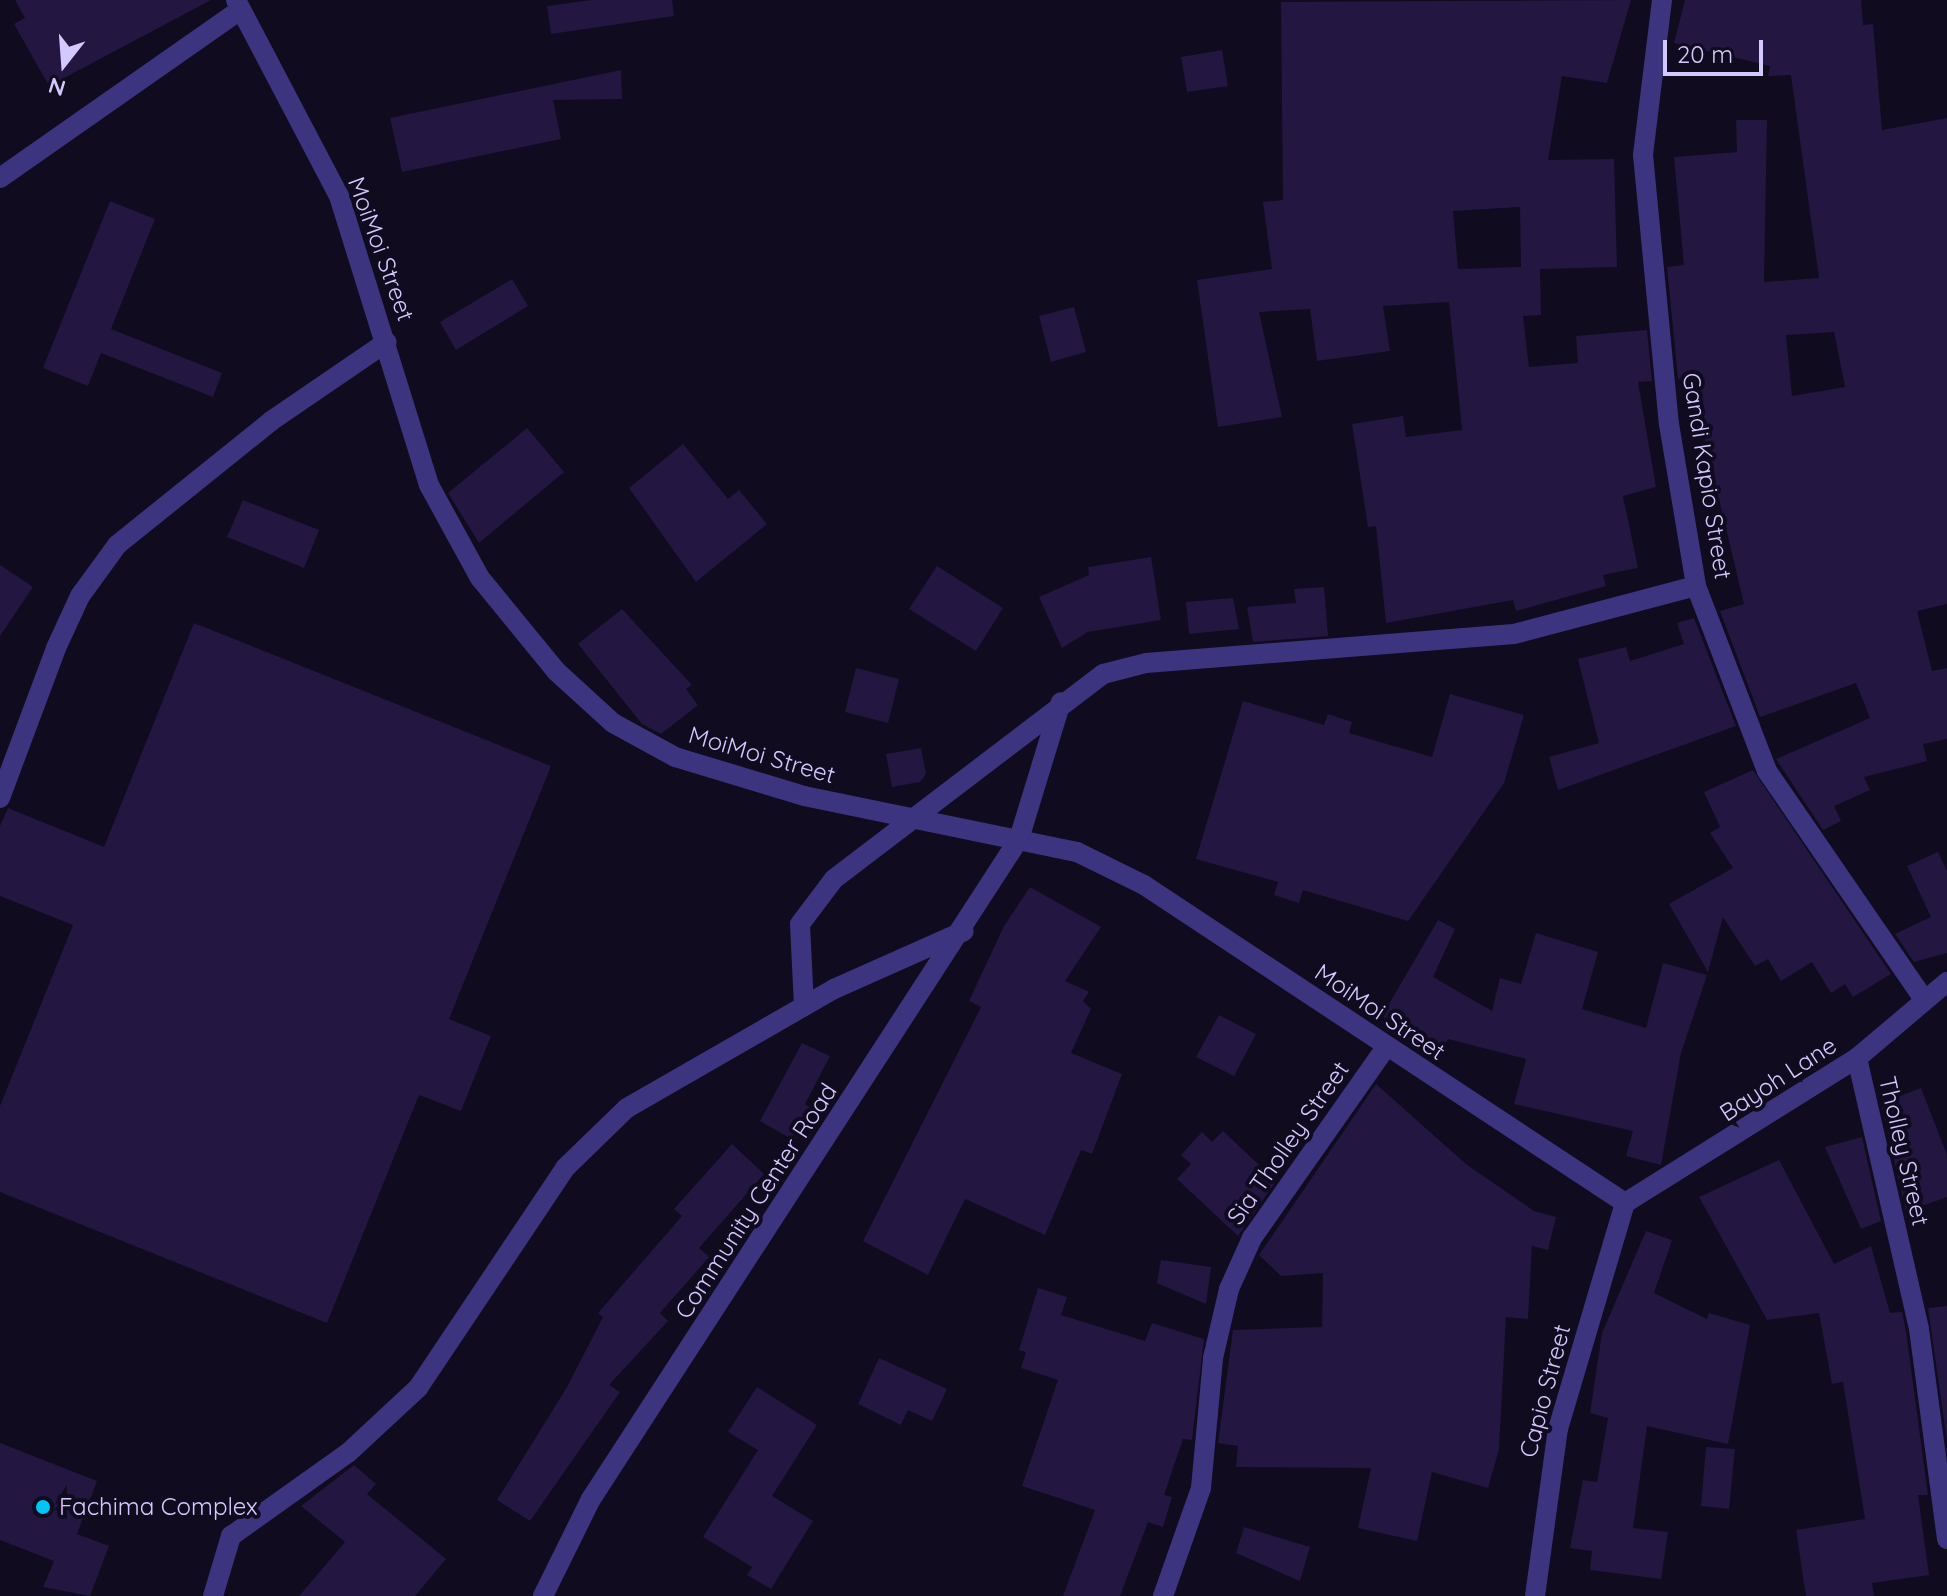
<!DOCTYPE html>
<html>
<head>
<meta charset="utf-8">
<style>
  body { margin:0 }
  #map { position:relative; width:1947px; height:1596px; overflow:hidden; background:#100b1e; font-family:Quicksand,sans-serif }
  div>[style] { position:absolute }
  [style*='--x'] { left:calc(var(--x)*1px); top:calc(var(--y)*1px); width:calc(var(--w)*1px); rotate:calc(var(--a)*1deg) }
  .building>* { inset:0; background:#231640 }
  .minor>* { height:20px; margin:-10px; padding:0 10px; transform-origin:10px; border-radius:10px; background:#3d3480 }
  .dots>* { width:22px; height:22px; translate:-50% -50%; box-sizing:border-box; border:4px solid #100b1e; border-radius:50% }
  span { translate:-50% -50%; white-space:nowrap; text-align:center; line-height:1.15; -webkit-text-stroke:8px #100b1e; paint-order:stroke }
  .street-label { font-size:24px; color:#d4c9ff }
  .poi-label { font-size:24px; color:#d4c9ff }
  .left { translate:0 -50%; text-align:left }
  .north { position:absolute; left:24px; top:24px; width:80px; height:80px; -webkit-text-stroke:6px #100b1e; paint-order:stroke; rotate:197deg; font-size:22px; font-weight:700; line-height:32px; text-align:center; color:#d4c9ff }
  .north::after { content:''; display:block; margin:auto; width:28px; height:36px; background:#d4c9ff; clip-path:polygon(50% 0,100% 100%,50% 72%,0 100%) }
  .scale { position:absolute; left:1663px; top:40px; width:100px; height:36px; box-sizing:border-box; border:4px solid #d4c9ff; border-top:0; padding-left:10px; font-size:24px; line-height:28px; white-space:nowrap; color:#d4c9ff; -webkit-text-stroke:6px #100b1e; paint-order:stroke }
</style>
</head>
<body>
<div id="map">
  <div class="building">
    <div style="clip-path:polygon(15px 0,211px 0,49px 86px,14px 24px,25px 18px)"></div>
    <div style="clip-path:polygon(592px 0,672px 0,674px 16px,551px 34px,547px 6px)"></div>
    <div style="clip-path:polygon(evenodd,1631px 0,1607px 83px,1562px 76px,1548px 160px,1614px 159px,1617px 267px,1540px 269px,1541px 315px,1523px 316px,1529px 367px,1578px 363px,1576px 336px,1647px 330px,1652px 381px,1638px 382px,1656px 487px,1623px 496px,1638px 568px,1603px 575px,1606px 586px,1516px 611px,1513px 600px,1386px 623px,1376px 526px,1368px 527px,1352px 424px,1403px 416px,1406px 437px,1462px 430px,1449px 302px,1383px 306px,1390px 351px,1317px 361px,1310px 309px,1259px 312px,1282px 417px,1218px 427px,1197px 280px,1272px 269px,1263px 202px,1283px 200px,1281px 2px,1631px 0,1520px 207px,1521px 267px,1458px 269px,1453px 211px,1520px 207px)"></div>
    <div style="clip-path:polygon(evenodd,1685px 0,1861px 0,1863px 25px,1873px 24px,1882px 130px,1947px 118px,1947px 604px,1917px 611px,1932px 671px,1947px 668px,1947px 739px,1923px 744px,1927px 761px,1864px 777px,1870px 790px,1834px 806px,1841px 821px,1823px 830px,1776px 759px,1870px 718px,1856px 683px,1760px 717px,1720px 611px,1744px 604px,1690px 377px,1678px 379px,1667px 267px,1684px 265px,1674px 157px,1737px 152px,1736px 120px,1767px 120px,1764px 282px,1819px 278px,1791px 75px,1768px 76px,1770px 66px,1674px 43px,1685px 0,1834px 332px,1845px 387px,1792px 396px,1786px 335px,1834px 332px)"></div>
    <div style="clip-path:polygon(1222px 50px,1228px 86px,1187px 92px,1181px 57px)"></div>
    <div style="clip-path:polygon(621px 70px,622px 99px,553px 100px,561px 139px,402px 172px,390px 118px)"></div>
    <div style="clip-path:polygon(110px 201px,155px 219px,111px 329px,222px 373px,213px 397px,101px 353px,88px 386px,43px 368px)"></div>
    <div style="clip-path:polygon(512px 279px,528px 306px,456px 350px,440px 322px)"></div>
    <div style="clip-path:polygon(1074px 307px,1086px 352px,1051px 362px,1039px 316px)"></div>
    <div style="clip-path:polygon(527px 428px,564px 472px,479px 543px,448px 493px)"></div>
    <div style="clip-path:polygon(683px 444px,728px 499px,739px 490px,767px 524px,696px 582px,629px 488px)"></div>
    <div style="clip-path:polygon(243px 500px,319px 530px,304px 568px,227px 537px)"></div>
    <div style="clip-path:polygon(1151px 557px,1161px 620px,1088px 632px,1062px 648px,1039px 597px,1089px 575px,1088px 567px)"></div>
    <div style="clip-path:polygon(0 565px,33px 587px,0 636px)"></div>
    <div style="clip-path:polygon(937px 566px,1003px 608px,976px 651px,909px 609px)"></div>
    <div style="clip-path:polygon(1324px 587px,1328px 636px,1253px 642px,1247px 607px,1296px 603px,1294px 589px)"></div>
    <div style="clip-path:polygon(1233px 598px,1239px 629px,1189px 634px,1186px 602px)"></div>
    <div style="clip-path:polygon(622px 609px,692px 685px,686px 689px,698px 705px,661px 734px,642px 724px,578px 644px)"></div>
    <div style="clip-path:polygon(1694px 618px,1736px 726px,1558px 790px,1549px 757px,1599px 743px,1578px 659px,1626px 647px,1630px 661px,1684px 644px,1677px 623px)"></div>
    <div style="clip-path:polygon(194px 623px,551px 766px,449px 1019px,491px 1036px,461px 1111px,419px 1095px,327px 1323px,0 1192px,0 1106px,73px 925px,0 896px,0 826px,8px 808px,104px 847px)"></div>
    <div style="clip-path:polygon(856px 668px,899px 679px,888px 723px,845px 712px)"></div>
    <div style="clip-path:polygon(1450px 694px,1524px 715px,1504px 783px,1408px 921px,1303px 890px,1299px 903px,1274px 895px,1278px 882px,1196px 859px,1243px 701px,1324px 725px,1328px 714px,1352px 722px,1349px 733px,1432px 757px)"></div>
    <div style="clip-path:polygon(921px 748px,926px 774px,920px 782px,892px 787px,886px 754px)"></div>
    <div style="clip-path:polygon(1753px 770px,1891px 974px,1853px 997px,1845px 984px,1831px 993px,1812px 962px,1781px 981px,1768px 959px,1755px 966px,1723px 917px,1708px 972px,1669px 904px,1733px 868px,1710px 833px,1720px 827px,1704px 792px)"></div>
    <div style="clip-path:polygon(1938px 852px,1947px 871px,1947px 953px,1914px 962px,1895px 934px,1931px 917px,1907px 866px)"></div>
    <div style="clip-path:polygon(1030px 887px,1101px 927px,1065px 981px,1089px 992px,1083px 1001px,1091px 1009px,1071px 1053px,1122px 1074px,1092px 1154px,1081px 1150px,1045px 1235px,965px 1199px,928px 1275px,863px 1241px,981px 1007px,969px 1001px,1004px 926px)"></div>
    <div style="clip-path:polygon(1438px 920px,1455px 929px,1433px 977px,1492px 1011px,1500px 978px,1521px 984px,1536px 933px,1598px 952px,1582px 1009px,1646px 1028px,1663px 963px,1707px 975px,1681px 1053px,1661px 1165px,1626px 1156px,1633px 1131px,1514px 1104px,1526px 1059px,1448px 1039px,1442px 1050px,1382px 1016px)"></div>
    <div style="clip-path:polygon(1219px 1015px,1256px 1034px,1234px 1076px,1196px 1057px)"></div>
    <div style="clip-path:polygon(802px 1043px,830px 1056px,805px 1104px,814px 1110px,795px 1141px,760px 1121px)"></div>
    <div style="clip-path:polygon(1376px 1084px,1466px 1164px,1534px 1211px,1556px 1217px,1548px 1250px,1532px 1246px,1528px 1319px,1506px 1317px,1499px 1449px,1488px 1488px,1432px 1472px,1417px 1541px,1358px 1528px,1371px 1468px,1236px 1467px,1238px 1446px,1218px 1443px,1233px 1330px,1322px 1327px,1323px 1273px,1281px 1276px,1259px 1255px)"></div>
    <div style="clip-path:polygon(1921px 1088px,1947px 1155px,1947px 1197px,1906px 1212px,1881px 1103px)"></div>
    <div style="clip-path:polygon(1223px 1131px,1276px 1181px,1238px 1236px,1177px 1179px,1191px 1164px,1181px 1155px,1202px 1132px,1212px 1142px)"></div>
    <div style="clip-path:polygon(1862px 1137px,1881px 1221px,1861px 1229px,1825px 1147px)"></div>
    <div style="clip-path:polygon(732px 1144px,764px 1174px,699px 1248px,709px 1257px,660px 1313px,668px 1321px,609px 1385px,620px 1392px,530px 1521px,497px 1500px,567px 1387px,603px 1317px,598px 1313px,682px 1216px,674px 1209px)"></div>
    <div style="clip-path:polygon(1779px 1160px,1834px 1264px,1871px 1246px,1890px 1313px,1902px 1312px,1906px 1331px,1928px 1495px,1918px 1495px,1929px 1575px,1872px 1583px,1874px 1596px,1806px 1596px,1796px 1530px,1865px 1519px,1843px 1382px,1832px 1384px,1819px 1313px,1767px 1320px,1699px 1197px)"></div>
    <div style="clip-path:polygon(1646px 1231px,1672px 1240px,1654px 1293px,1707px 1319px,1709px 1313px,1750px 1325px,1728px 1444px,1647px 1426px,1633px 1528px,1668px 1532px,1661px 1579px,1590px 1570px,1592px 1551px,1570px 1548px,1583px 1480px,1597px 1482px,1608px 1418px,1590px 1413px,1602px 1333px)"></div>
    <div style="clip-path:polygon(1161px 1260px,1211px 1267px,1206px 1304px,1157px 1283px)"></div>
    <div style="clip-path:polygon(1038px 1288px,1067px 1297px,1061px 1315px,1145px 1341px,1152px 1323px,1204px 1339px,1192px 1440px,1183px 1439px,1164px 1495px,1172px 1497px,1163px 1527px,1148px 1522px,1120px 1596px,1063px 1596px,1095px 1510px,1022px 1486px,1058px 1380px,1021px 1368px,1026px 1352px,1019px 1350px)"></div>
    <div style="clip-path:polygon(1947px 1306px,1947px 1441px,1928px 1308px)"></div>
    <div style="clip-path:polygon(879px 1358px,947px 1389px,932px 1421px,908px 1410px,901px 1425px,858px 1404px)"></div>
    <div style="clip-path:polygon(757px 1387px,817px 1425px,772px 1496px,813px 1521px,771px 1589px,747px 1575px,752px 1567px,703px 1537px,758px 1450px,728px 1432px)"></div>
    <div style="clip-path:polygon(0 1443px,97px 1481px,77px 1534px,109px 1546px,90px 1596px,43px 1587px,54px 1561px,0 1540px)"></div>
    <div style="clip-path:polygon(1706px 1447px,1735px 1449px,1729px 1509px,1701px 1506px)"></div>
    <div style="clip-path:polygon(354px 1465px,376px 1484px,367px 1494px,446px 1559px,415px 1596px,299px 1596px,345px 1542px,301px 1506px)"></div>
    <div style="clip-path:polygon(1244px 1527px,1310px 1547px,1300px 1581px,1236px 1553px)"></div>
  </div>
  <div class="minor">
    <div style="--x:236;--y:0;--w:221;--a:62.3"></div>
    <div style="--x:339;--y:196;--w:303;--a:72.7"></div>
    <div style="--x:429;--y:485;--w:106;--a:61.3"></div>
    <div style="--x:480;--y:578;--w:120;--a:50.7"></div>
    <div style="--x:556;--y:671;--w:77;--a:42.4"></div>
    <div style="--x:613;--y:723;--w:71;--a:28.7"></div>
    <div style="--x:675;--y:757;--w:135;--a:16.8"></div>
    <div style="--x:804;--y:796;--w:279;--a:11.6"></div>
    <div style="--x:1077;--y:852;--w:75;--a:26.2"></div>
    <div style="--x:1144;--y:885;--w:577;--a:33.47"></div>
    <div style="--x:1662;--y:0;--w:156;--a:97"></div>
    <div style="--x:1643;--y:155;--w:270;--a:84.5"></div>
    <div style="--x:1669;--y:424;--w:164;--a:80.5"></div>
    <div style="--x:1696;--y:586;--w:198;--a:69"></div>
    <div style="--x:1767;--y:771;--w:275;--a:55.5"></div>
    <div style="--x:0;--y:178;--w:293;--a:-35"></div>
    <div style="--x:0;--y:798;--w:160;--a:-69.5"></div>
    <div style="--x:56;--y:648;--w:57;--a:-65.2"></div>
    <div style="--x:80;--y:596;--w:63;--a:-54"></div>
    <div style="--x:117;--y:545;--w:198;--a:-38.8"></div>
    <div style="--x:271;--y:421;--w:140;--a:-34.3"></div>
    <div style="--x:804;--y:1006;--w:82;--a:-92.8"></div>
    <div style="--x:800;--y:924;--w:56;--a:-52.9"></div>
    <div style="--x:834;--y:879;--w:338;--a:-37.3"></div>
    <div style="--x:1103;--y:674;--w:44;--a:-14.3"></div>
    <div style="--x:1146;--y:663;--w:369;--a:-4.5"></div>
    <div style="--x:1514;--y:634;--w:188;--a:-14.8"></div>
    <div style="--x:1857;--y:1058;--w:278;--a:77.1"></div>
    <div style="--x:1919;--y:1329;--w:212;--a:82.4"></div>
    <div style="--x:1625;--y:1203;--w:274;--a:-32"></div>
    <div style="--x:1857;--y:1058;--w:118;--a:-40.2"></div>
    <div style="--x:213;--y:1596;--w:63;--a:-73.3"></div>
    <div style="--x:231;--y:1536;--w:143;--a:-35.4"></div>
    <div style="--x:348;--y:1453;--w:96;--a:-42.9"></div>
    <div style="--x:418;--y:1388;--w:265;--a:-56.2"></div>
    <div style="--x:565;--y:1168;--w:86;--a:-44.1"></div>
    <div style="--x:627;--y:1108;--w:239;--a:-29.9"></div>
    <div style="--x:834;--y:989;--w:142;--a:-24"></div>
    <div style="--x:543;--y:1596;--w:108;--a:-63.7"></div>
    <div style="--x:591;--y:1499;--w:787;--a:-57.04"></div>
    <div style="--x:1019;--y:839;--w:143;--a:-73"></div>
    <div style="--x:1163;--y:1596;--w:114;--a:-70.6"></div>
    <div style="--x:1201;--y:1488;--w:131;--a:-84.7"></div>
    <div style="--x:1213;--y:1358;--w:71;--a:-76.9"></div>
    <div style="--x:1229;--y:1289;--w:56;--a:-65.7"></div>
    <div style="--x:1252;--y:1238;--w:233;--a:-54.9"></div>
    <div style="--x:1535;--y:1596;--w:169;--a:-82.2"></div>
    <div style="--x:1558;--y:1429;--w:236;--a:-73.5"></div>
  </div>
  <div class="dots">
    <div style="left:43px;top:1507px;background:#00c6f4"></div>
  </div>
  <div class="street-label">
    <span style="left:381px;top:249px;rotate:70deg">MoiMoi Street</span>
    <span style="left:1707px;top:476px;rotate:81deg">Gandi Kapio Street</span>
    <span style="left:762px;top:755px;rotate:16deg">MoiMoi Street</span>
    <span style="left:1380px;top:1012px;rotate:34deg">MoiMoi Street</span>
    <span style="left:1778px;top:1079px;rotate:-33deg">Bayoh Lane</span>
    <span style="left:1288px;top:1143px;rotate:-55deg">Sia Tholley Street</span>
    <span style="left:1904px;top:1151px;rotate:77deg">Tholley Street</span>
    <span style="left:756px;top:1201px;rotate:-57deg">Community Center Road</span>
    <span style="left:1545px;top:1391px;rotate:-75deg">Capio Street</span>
  </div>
  <div class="poi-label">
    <span class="left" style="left:59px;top:1507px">Fachima Complex</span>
  </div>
  <div class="north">N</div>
  <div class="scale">20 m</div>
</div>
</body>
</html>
